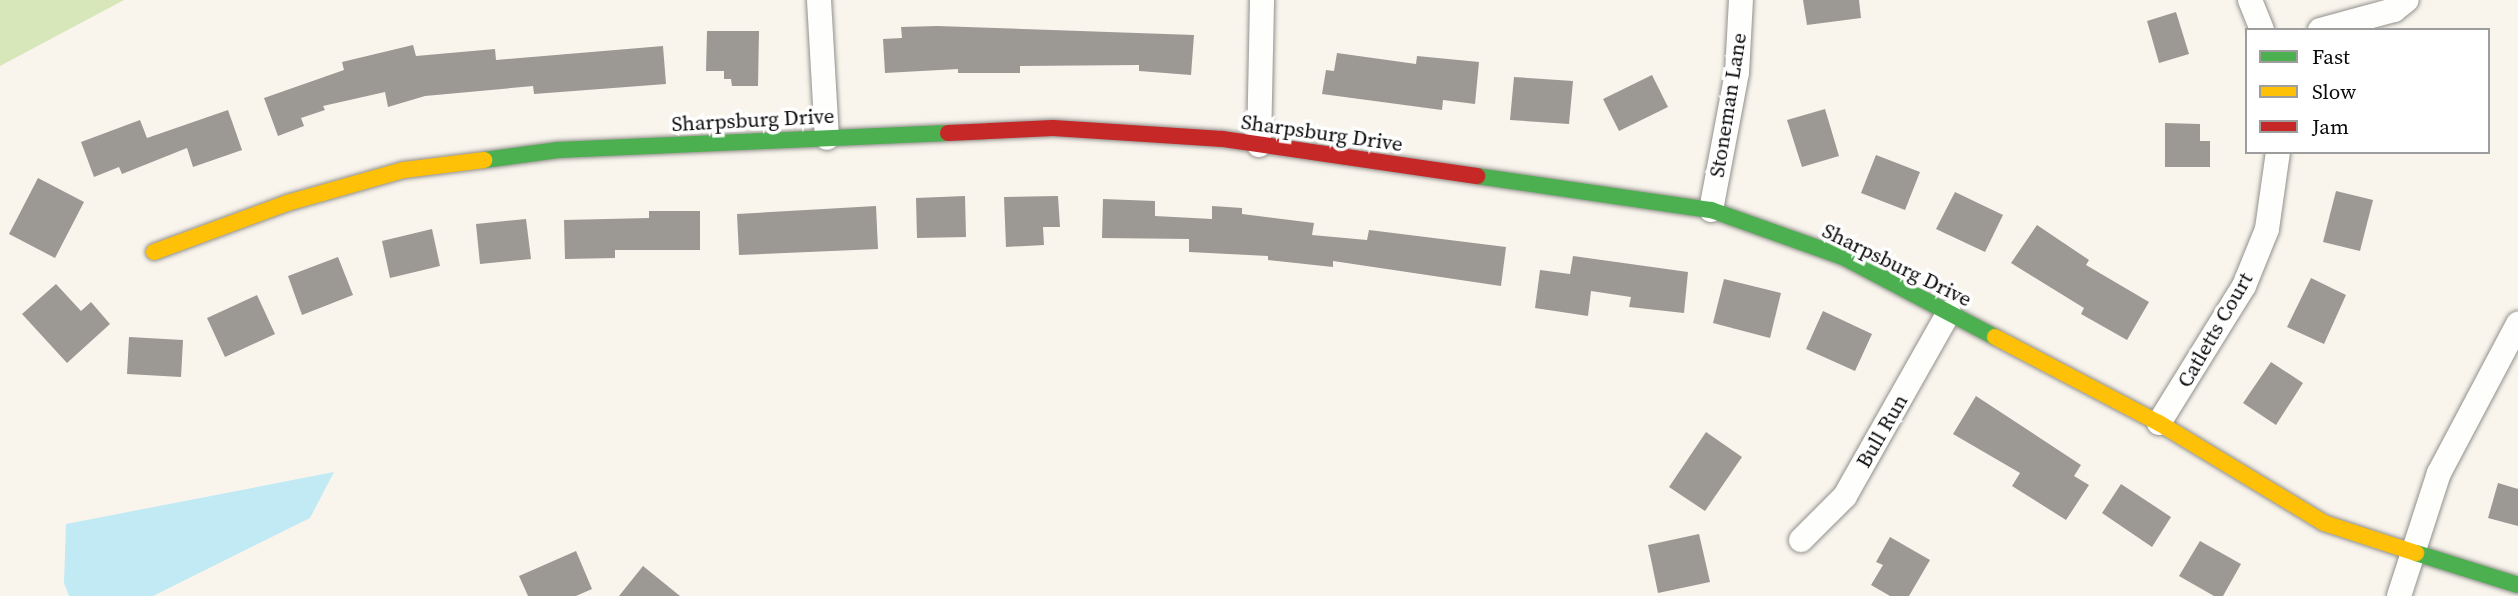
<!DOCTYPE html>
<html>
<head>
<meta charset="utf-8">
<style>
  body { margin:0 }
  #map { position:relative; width:2518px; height:596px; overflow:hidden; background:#f9f5ed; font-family:"Source Serif 4",serif }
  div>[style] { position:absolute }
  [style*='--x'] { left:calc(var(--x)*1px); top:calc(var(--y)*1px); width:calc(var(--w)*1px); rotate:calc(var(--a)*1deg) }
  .forest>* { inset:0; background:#d7e7b9 }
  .water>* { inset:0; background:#c1eaf5 }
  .building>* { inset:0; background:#9c9893 }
  .roads { filter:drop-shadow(0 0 2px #92908c) drop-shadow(0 0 2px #92908c) }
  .street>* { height:24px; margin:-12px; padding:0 12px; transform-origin:12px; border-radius:12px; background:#fefefc }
  .fast>* { height:16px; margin:-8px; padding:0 8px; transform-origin:8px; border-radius:8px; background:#4caf50 }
  .slow>* { height:16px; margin:-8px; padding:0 8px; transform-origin:8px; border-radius:8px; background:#ffc107 }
  .jam>* { height:16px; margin:-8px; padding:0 8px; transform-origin:8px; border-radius:8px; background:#c62828 }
  span { translate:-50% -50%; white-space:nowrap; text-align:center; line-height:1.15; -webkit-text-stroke:7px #fff; paint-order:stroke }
  .street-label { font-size:21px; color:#0a0a0a }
  .legend { position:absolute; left:2245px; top:28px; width:245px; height:126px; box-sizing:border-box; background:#fff; border:2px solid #9d9d9d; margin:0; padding:9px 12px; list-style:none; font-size:21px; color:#0a0a0a }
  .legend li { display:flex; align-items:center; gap:14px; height:35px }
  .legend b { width:35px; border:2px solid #9d9d9d }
</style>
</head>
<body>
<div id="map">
  <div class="forest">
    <div style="clip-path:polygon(0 0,124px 0,0 66px)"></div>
  </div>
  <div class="water">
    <div style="clip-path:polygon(334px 472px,310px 518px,153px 596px,69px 596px,64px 583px,66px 524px)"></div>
  </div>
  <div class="building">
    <div style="clip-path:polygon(1803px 0,1859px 0,1861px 18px,1807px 25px)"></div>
    <div style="clip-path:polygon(2176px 12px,2189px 54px,2159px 63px,2147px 21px)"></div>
    <div style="clip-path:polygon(937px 26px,1194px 35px,1191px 75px,1139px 71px,1139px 65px,1020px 66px,1020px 73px,958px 73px,958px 69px,885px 73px,883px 39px,902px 38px,901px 27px)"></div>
    <div style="clip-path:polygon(707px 31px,759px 31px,758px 86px,732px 86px,731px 79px,724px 79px,724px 71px,706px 71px)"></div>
    <div style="clip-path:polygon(413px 45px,416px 56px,495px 49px,496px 60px,663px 46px,666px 84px,534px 94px,533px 86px,425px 96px,388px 107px,385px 92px,323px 106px,325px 110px,301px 118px,304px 126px,278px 136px,264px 98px,344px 70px,342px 62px)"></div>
    <div style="clip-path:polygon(1337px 53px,1416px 64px,1417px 56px,1479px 62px,1475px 104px,1443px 100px,1442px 110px,1322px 94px,1326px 70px,1334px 71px)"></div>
    <div style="clip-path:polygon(1652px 75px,1668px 107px,1619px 131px,1603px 99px)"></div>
    <div style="clip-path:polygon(1514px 77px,1573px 81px,1569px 124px,1510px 120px)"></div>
    <div style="clip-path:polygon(1825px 109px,1839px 156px,1802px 167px,1787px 120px)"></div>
    <div style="clip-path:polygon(228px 110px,242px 150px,193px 167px,187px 148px,122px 174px,119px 167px,94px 177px,81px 142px,140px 120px,147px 138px)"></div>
    <div style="clip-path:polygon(2165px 123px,2200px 124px,2200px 141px,2210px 141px,2210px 167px,2165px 167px)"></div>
    <div style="clip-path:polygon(1876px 155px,1920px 172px,1905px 210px,1861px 193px)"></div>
    <div style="clip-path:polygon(38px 178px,84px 202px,55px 258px,9px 234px)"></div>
    <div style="clip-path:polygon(2336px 191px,2373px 200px,2360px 251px,2323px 242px)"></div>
    <div style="clip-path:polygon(1955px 192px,2003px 215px,1985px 252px,1936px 229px)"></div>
    <div style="clip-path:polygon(965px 196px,966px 237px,917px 238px,916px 198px)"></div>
    <div style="clip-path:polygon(1058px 196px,1060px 227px,1043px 227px,1044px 245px,1006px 247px,1004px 197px)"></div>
    <div style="clip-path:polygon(1103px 199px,1155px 201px,1155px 216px,1212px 219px,1212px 206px,1242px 208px,1242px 214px,1314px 223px,1312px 235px,1367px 240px,1369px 230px,1506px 247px,1501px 286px,1333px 261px,1333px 267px,1268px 260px,1268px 256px,1189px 252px,1189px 239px,1102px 238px)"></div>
    <div style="clip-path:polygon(876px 206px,878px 249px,739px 255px,737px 214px)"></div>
    <div style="clip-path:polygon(649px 211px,700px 211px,700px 250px,615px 250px,615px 258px,565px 259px,564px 220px,649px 218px)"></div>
    <div style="clip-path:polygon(526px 219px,531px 259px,480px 264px,476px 224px)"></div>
    <div style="clip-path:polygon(2037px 225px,2089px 260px,2086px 265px,2149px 302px,2127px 340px,2081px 314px,2084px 308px,2011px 263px)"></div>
    <div style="clip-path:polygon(432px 229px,440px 266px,390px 278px,382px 241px)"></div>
    <div style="clip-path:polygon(1573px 256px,1688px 272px,1684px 313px,1629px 307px,1631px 297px,1591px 291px,1588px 316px,1535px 308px,1540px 270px,1570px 274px)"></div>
    <div style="clip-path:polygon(338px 257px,353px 295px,302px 315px,288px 276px)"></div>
    <div style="clip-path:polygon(2311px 278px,2346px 295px,2324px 344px,2287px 327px)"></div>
    <div style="clip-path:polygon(1724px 279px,1781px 293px,1770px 338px,1713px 323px)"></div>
    <div style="clip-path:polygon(56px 284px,81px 311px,91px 302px,110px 324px,67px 363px,22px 314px)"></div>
    <div style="clip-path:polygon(257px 295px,275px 334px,225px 357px,207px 318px)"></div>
    <div style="clip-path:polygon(1823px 311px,1872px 334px,1855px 371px,1806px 349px)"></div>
    <div style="clip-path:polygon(129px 337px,183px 340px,181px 377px,127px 374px)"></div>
    <div style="clip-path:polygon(2271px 362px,2303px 383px,2276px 425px,2243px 403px)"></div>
    <div style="clip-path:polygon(1976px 396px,2081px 465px,2074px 476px,2089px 485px,2066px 520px,2012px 486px,2020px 473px,1953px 434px)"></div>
    <div style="clip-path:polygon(1706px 432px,1742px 457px,1705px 511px,1669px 487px)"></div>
    <div style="clip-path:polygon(2498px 483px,2518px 489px,2518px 526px,2488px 518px)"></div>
    <div style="clip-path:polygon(2121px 484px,2171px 517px,2152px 547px,2102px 513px)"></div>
    <div style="clip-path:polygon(1699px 534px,1710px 582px,1658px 593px,1648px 545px)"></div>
    <div style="clip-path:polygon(1890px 537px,1930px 560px,1909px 596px,1890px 596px,1871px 585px,1883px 565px,1876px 562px)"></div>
    <div style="clip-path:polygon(2200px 541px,2241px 564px,2223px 596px,2214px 596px,2179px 576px)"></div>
    <div style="clip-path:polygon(576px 551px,592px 589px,576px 596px,528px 596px,519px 576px)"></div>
    <div style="clip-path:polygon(643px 566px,680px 596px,619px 596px)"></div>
  </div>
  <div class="roads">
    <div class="street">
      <div style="--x:819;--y:0;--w:138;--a:86.7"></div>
      <div style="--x:2250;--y:0;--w:32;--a:68"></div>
      <div style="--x:2320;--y:30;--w:77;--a:-15.1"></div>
      <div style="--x:2394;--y:10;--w:16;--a:-38"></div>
      <div style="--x:1259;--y:145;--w:145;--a:-88.8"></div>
      <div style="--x:1711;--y:210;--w:139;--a:-79.3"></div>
      <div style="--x:1737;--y:73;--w:73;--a:-86.9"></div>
      <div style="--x:2159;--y:423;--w:161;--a:-58.2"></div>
      <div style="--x:2244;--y:286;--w:61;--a:-68"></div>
      <div style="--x:2267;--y:229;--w:78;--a:-81.9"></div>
      <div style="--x:1801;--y:540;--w:62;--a:-45"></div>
      <div style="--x:1845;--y:496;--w:211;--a:-60.5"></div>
      <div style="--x:2399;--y:596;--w:129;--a:-72"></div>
      <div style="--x:2439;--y:473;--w:169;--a:-62.1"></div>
    </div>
    <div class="fast">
      <div style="--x:484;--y:160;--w:75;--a:-7.7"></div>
      <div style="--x:558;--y:150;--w:390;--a:-2.5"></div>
      <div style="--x:1477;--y:176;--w:236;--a:8.3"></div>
      <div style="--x:1711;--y:210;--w:140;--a:19.6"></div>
      <div style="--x:1843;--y:257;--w:172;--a:27.8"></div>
      <div style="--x:2416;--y:553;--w:107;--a:17.4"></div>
    </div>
    <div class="slow">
      <div style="--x:154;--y:252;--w:142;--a:-20.2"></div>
      <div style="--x:287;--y:203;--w:122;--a:-15.8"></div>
      <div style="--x:404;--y:170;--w:81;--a:-7.1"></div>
      <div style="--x:1995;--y:337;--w:185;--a:27.7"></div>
      <div style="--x:2159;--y:423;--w:193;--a:31.2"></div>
      <div style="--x:2324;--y:523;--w:97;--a:18.1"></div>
    </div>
    <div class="jam">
      <div style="--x:948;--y:133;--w:105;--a:-2.7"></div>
      <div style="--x:1053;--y:128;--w:170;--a:3.7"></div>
      <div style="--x:1223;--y:139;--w:257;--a:8.3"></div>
    </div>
  </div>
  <div class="street-label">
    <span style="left:1728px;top:105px;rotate:-81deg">Stoneman Lane</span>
    <span style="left:753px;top:120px;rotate:-3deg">Sharpsburg Drive</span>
    <span style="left:1322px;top:133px;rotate:8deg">Sharpsburg Drive</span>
    <span style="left:1897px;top:265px;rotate:26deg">Sharpsburg Drive</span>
    <span style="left:2215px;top:330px;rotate:-60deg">Catletts Court</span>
    <span style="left:1882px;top:431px;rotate:-60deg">Bull Run</span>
  </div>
  <ul class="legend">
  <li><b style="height:9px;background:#4caf50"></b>Fast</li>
  <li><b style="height:9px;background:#ffc107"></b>Slow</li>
  <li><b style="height:9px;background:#c62828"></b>Jam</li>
  </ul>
</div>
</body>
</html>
